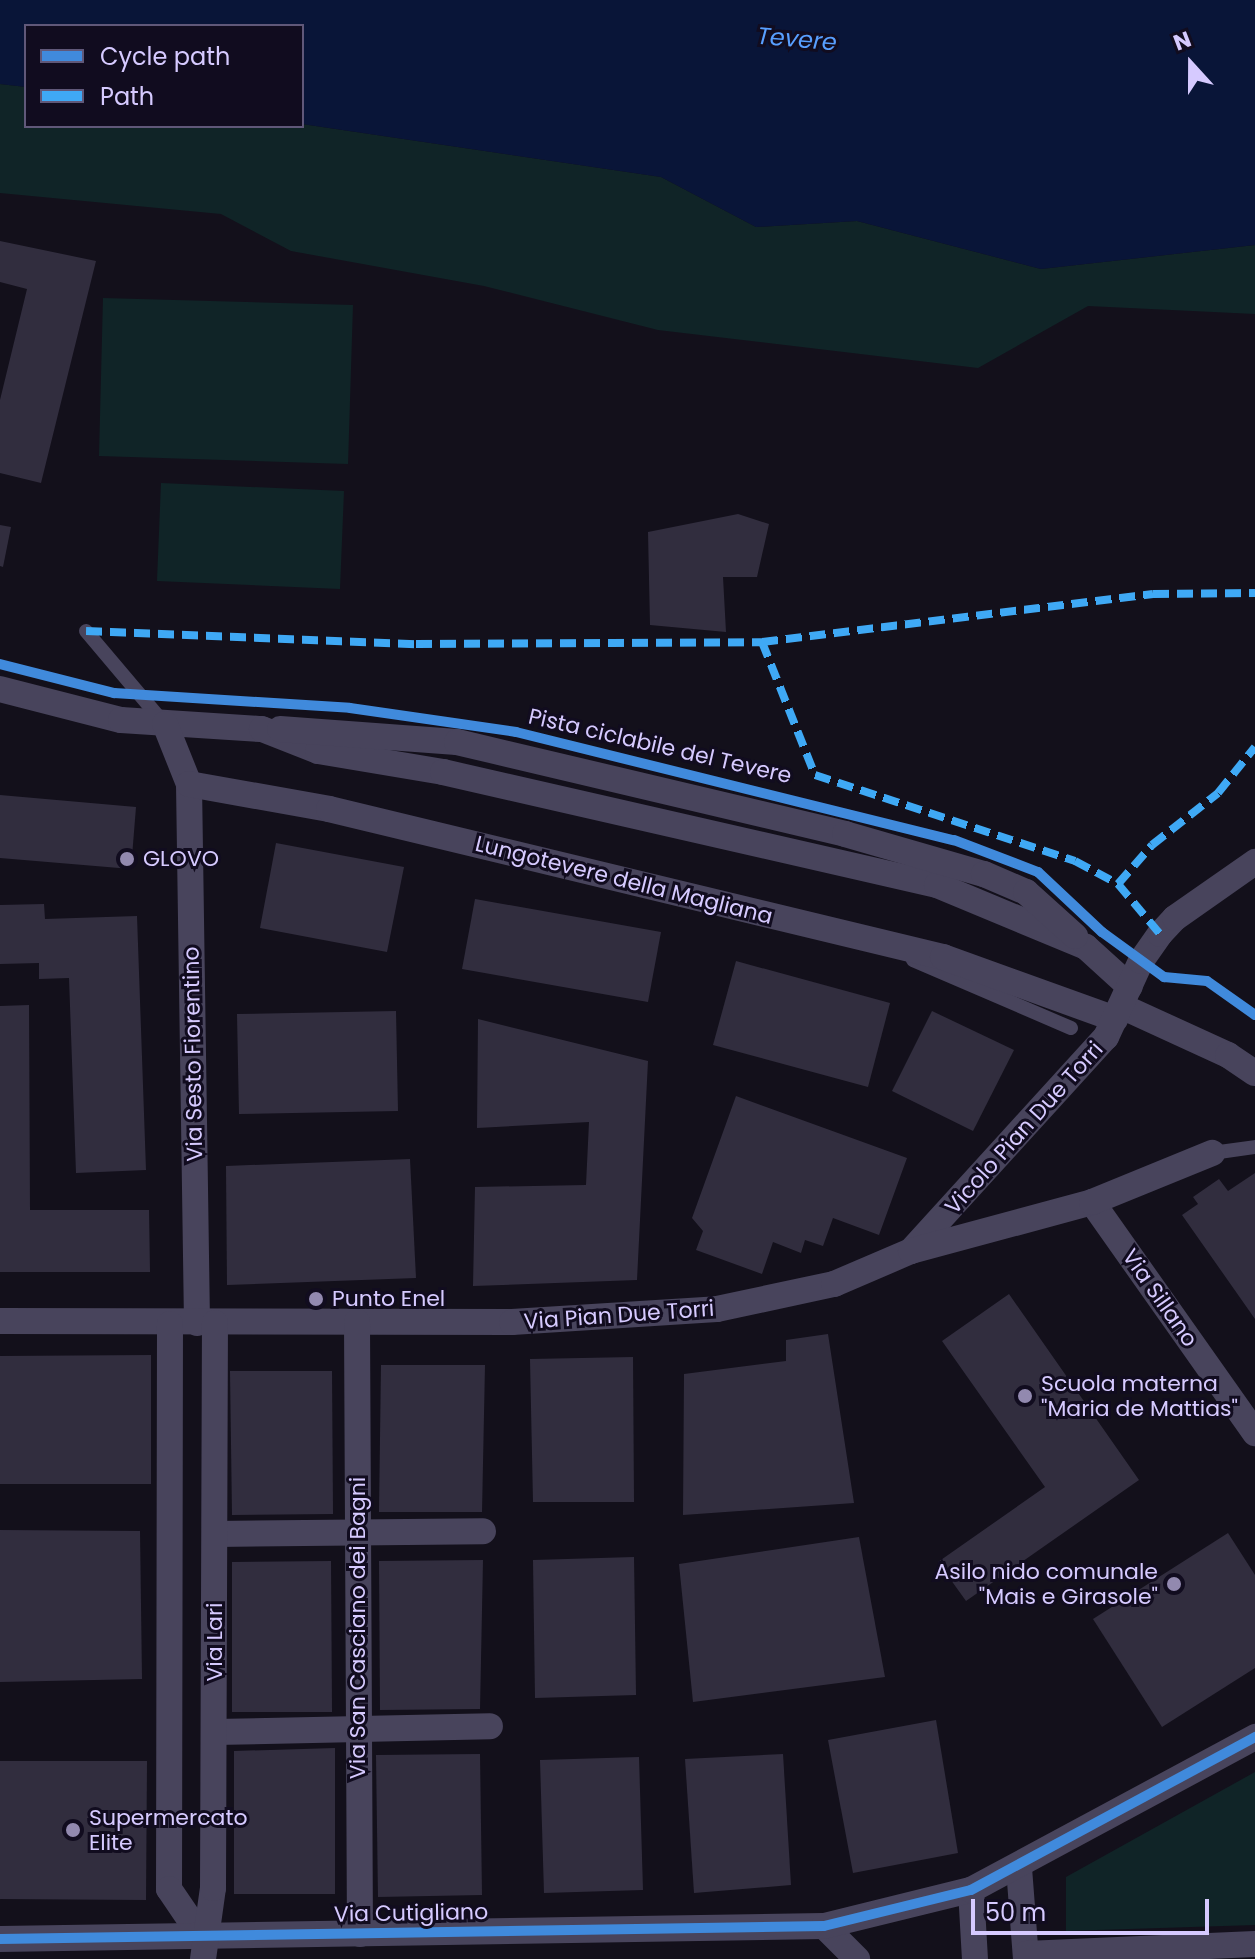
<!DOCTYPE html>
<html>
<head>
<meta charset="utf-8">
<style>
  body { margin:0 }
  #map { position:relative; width:1255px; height:1959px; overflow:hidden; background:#13101b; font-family:Poppins,sans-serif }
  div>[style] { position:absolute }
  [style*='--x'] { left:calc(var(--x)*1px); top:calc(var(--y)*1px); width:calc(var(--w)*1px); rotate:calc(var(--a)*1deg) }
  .green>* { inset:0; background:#102427 }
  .water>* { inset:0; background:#091538 }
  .building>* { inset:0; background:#312d3e }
  .service>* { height:14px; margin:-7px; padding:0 7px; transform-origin:7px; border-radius:7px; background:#48445c }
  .minor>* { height:26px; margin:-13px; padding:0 13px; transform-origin:13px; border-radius:13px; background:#48445c }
  .quiet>* { height:8px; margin-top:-4px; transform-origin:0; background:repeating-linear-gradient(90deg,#3fa9f5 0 16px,transparent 0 24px) }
  .cycleway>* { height:10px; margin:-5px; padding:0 5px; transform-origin:5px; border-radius:5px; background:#408adc }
  .dots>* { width:22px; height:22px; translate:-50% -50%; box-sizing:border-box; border:4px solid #110c1f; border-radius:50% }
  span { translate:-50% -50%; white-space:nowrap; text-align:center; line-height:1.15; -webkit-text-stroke:6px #110c1f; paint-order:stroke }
  .street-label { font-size:22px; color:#d6caff }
  .poi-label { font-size:22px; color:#d6caff }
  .left { translate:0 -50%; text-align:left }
  .right { translate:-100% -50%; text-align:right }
  .water-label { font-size:24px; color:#589fff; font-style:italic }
  .legend { position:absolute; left:24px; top:24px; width:280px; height:104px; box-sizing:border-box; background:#110c1f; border:2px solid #605879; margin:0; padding:10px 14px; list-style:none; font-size:24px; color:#d6caff }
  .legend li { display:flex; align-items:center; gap:16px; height:40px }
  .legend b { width:40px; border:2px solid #605879 }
  .north { position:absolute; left:1151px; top:24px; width:80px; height:80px; -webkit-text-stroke:6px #110c1f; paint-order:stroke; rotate:339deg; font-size:22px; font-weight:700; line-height:32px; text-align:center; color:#d6caff }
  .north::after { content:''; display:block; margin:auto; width:28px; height:36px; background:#d6caff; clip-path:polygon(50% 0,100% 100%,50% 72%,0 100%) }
  .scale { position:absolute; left:971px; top:1899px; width:238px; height:36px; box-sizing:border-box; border:4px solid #d6caff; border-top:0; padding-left:10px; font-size:24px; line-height:28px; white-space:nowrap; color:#d6caff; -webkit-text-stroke:6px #110c1f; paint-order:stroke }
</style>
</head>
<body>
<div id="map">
  <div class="green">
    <div style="clip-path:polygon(0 84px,26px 87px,26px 126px,302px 124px,661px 177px,756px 227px,857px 221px,1041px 269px,1255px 245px,1255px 314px,1088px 306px,978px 368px,658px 330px,484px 286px,291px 251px,221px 214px,0 193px)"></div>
    <div style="clip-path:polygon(103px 298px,353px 305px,348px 464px,99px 456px)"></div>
    <div style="clip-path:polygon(161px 483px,344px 491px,340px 589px,157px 581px)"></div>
    <div style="clip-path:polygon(1255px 1772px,1255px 1925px,1066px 1931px,1066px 1877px)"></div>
  </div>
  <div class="water">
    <div style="clip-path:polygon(0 0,1255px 0,1255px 245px,1041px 269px,857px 221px,756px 227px,661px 177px,302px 124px,302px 26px,26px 26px,26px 87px,0 84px)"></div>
  </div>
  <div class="building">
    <div style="clip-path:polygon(0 241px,96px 261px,41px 483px,0 473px,0 400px,27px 289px,0 282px)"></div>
    <div style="clip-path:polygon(738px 514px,769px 524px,757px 577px,723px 577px,726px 632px,650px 625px,648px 532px)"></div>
    <div style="clip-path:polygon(0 525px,11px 527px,3px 567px,0 566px)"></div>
    <div style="clip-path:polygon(0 795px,136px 807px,131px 869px,0 858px)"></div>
    <div style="clip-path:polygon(276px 843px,404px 867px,387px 952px,260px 928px)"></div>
    <div style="clip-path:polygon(475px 899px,661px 932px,648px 1002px,462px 969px)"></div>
    <div style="clip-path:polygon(44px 904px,45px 919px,137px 916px,146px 1170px,76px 1173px,69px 978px,39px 979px,39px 963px,0 964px,0 905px)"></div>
    <div style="clip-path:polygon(736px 961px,890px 1003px,868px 1087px,713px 1045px)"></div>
    <div style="clip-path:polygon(29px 1005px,30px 1210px,149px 1210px,150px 1272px,0 1272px,0 1006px)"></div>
    <div style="clip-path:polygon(396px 1011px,398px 1111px,239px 1114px,237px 1014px)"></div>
    <div style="clip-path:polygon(932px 1011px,1014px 1050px,973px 1131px,892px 1091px)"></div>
    <div style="clip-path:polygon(478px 1019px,648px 1061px,637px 1280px,473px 1286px,475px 1187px,586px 1185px,589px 1122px,477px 1128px)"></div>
    <div style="clip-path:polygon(736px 1096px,907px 1158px,879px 1235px,833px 1218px,823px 1246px,805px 1240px,801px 1253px,773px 1242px,762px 1274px,696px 1250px,703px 1231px,692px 1218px)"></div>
    <div style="clip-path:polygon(410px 1159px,416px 1278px,227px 1285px,226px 1166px)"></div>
    <div style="clip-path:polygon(1255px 1173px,1255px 1319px,1182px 1215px,1198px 1204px,1193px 1197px,1219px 1179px,1228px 1191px)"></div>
    <div style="clip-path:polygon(1009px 1294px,1139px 1480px,966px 1601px,938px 1562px,1045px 1487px,942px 1341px)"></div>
    <div style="clip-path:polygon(828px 1334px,854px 1503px,683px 1515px,684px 1374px,786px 1361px,786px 1340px)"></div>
    <div style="clip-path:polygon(151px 1355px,151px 1484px,0 1484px,0 1356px)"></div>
    <div style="clip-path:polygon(633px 1357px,634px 1502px,533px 1502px,530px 1359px)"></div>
    <div style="clip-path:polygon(381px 1365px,485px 1365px,482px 1512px,379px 1512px)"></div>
    <div style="clip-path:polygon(230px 1371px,332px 1371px,333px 1514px,232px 1515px)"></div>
    <div style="clip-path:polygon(0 1530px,140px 1531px,142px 1679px,0 1682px)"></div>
    <div style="clip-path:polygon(1228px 1533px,1255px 1575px,1255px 1668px,1162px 1727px,1093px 1619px)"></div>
    <div style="clip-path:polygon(859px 1537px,885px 1677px,693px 1702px,679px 1564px)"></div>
    <div style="clip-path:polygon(634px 1557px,636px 1695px,535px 1698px,533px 1560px)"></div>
    <div style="clip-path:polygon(483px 1560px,480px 1709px,380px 1710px,379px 1561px)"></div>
    <div style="clip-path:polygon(331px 1561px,332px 1712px,232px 1712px,232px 1562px)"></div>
    <div style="clip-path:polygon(936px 1720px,958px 1853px,853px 1873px,828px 1740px)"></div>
    <div style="clip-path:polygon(335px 1748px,335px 1894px,234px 1894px,234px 1751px)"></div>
    <div style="clip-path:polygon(480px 1754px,482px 1895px,378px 1897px,376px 1755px)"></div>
    <div style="clip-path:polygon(783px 1754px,791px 1885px,694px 1893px,685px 1759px)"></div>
    <div style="clip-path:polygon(639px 1757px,643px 1890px,544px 1893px,540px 1760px)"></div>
    <div style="clip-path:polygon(0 1761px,147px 1761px,146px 1900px,0 1899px)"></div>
  </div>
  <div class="service">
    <div style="--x:86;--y:631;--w:118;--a:49.8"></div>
    <div style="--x:913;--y:960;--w:172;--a:23.3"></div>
    <div style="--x:1212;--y:1153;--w:43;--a:-7.9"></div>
  </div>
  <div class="minor">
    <div style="--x:0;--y:689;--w:125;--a:14.4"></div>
    <div style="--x:121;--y:720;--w:141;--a:3.7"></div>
    <div style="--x:262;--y:729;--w:60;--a:21.4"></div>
    <div style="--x:318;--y:751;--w:127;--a:9.5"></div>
    <div style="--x:443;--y:772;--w:507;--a:12.88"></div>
    <div style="--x:937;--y:885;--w:161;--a:22.6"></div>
    <div style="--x:1086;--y:947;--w:59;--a:42.3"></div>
    <div style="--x:165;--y:724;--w:65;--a:68.2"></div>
    <div style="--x:189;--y:784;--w:539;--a:89.15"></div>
    <div style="--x:280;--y:729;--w:177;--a:4.2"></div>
    <div style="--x:457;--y:742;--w:399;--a:13.3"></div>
    <div style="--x:845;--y:834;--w:145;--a:16.1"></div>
    <div style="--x:984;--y:874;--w:46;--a:23.2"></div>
    <div style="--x:1026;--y:892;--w:66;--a:41.9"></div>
    <div style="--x:189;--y:784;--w:142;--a:10.1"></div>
    <div style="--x:329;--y:809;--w:632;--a:13.55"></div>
    <div style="--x:943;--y:957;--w:183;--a:19.8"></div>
    <div style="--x:1121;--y:1006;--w:118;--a:24.6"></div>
    <div style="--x:1228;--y:1055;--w:32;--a:34"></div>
    <div style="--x:1092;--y:1202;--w:283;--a:54.8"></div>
    <div style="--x:911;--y:1251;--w:290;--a:-47.7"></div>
    <div style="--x:1106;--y:1037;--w:84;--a:-65.3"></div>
    <div style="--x:1141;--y:961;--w:33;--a:-55"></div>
    <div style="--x:1160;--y:934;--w:22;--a:-47"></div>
    <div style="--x:1175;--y:918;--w:98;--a:-35"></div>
    <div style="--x:0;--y:1321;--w:512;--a:0.11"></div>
    <div style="--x:512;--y:1322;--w:205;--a:-3.6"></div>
    <div style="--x:717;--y:1309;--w:120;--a:-12.1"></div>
    <div style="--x:834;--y:1284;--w:84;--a:-23.2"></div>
    <div style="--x:911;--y:1251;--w:188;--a:-15.1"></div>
    <div style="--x:1092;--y:1202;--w:130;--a:-22.2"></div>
    <div style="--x:357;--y:1322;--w:612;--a:89.72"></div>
    <div style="--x:170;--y:1324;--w:565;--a:90.1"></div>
    <div style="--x:169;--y:1889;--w:60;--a:55.8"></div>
    <div style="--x:215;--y:1534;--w:268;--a:-0.6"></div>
    <div style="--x:215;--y:1732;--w:275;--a:-1.2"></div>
    <div style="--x:1019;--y:1868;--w:91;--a:85.6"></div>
    <div style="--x:971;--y:1890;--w:69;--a:86.7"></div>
    <div style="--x:824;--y:1926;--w:47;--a:45"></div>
    <div style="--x:0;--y:1939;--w:824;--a:-0.9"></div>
    <div style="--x:824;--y:1926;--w:151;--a:-13.8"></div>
    <div style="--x:971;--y:1890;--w:323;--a:-28.3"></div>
    <div style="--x:1026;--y:1954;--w:229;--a:-2.5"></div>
    <div style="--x:203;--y:1959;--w:72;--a:-82"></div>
    <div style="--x:213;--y:1888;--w:565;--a:-89.8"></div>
  </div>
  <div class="quiet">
    <div style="--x:86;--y:631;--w:330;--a:2.3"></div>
    <div style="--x:416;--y:644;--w:346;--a:-0.3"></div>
    <div style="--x:762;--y:642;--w:394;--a:-7"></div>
    <div style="--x:1153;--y:594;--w:102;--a:-0.6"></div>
    <div style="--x:762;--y:642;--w:143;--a:68.3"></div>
    <div style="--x:815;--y:775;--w:274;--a:18.3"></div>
    <div style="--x:1075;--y:861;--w:49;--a:28.1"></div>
    <div style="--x:1118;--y:884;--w:65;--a:50"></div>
    <div style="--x:1118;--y:884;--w:52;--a:-48.9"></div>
    <div style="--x:1152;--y:845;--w:84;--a:-38.2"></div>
    <div style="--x:1218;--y:793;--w:59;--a:-51.2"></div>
  </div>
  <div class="cycleway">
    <div style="--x:0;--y:664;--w:118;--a:14.3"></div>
    <div style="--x:114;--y:693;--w:236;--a:3.6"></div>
    <div style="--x:350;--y:708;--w:168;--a:8.2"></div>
    <div style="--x:516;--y:732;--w:451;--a:13.9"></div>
    <div style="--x:954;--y:840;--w:90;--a:20.9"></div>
    <div style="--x:1038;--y:872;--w:88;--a:43.2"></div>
    <div style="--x:1102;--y:932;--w:77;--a:36"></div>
    <div style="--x:1164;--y:977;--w:43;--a:5.3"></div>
    <div style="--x:1207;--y:981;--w:59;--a:35.3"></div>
    <div style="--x:0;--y:1939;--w:824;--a:-0.9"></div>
    <div style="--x:824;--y:1926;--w:151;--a:-13.8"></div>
    <div style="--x:971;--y:1890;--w:323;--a:-28.3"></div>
  </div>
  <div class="dots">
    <div style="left:127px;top:859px;background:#9289af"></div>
    <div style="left:316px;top:1299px;background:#9289af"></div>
    <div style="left:1025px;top:1396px;background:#9289af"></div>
    <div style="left:1174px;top:1584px;background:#9289af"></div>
    <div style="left:73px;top:1830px;background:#9289af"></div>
  </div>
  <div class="street-label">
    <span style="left:660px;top:746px;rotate:13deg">Pista ciclabile del Tevere</span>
    <span style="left:624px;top:880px;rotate:14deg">Lungotevere della Magliana</span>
    <span style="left:193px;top:1054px;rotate:-91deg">Via Sesto Fiorentino</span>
    <span style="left:1024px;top:1128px;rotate:-48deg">Vicolo Pian Due Torri</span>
    <span style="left:1160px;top:1298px;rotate:55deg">Via Sillano</span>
    <span style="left:619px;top:1315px;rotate:-4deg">Via Pian Due Torri</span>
    <span style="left:358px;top:1628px;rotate:-90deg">Via San Casciano dei Bagni</span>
    <span style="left:215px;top:1642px;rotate:-90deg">Via Lari</span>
    <span style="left:411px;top:1913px;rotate:-1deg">Via Cutigliano</span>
  </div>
  <div class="poi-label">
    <span class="left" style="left:143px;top:859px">GLOVO</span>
    <span class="left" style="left:332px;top:1299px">Punto Enel</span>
    <span class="left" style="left:1041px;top:1396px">Scuola materna<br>"Maria de Mattias"</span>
    <span class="right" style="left:1158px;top:1584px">Asilo nido comunale<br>"Mais e Girasole"</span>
    <span class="left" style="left:89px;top:1830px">Supermercato<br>Elite</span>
  </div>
  <div class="water-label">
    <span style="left:797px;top:39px;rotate:5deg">Tevere</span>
  </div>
  <ul class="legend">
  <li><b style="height:10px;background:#408adc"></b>Cycle path</li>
  <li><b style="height:10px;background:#3fa9f5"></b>Path</li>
  </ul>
  <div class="north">N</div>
  <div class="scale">50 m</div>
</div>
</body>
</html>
